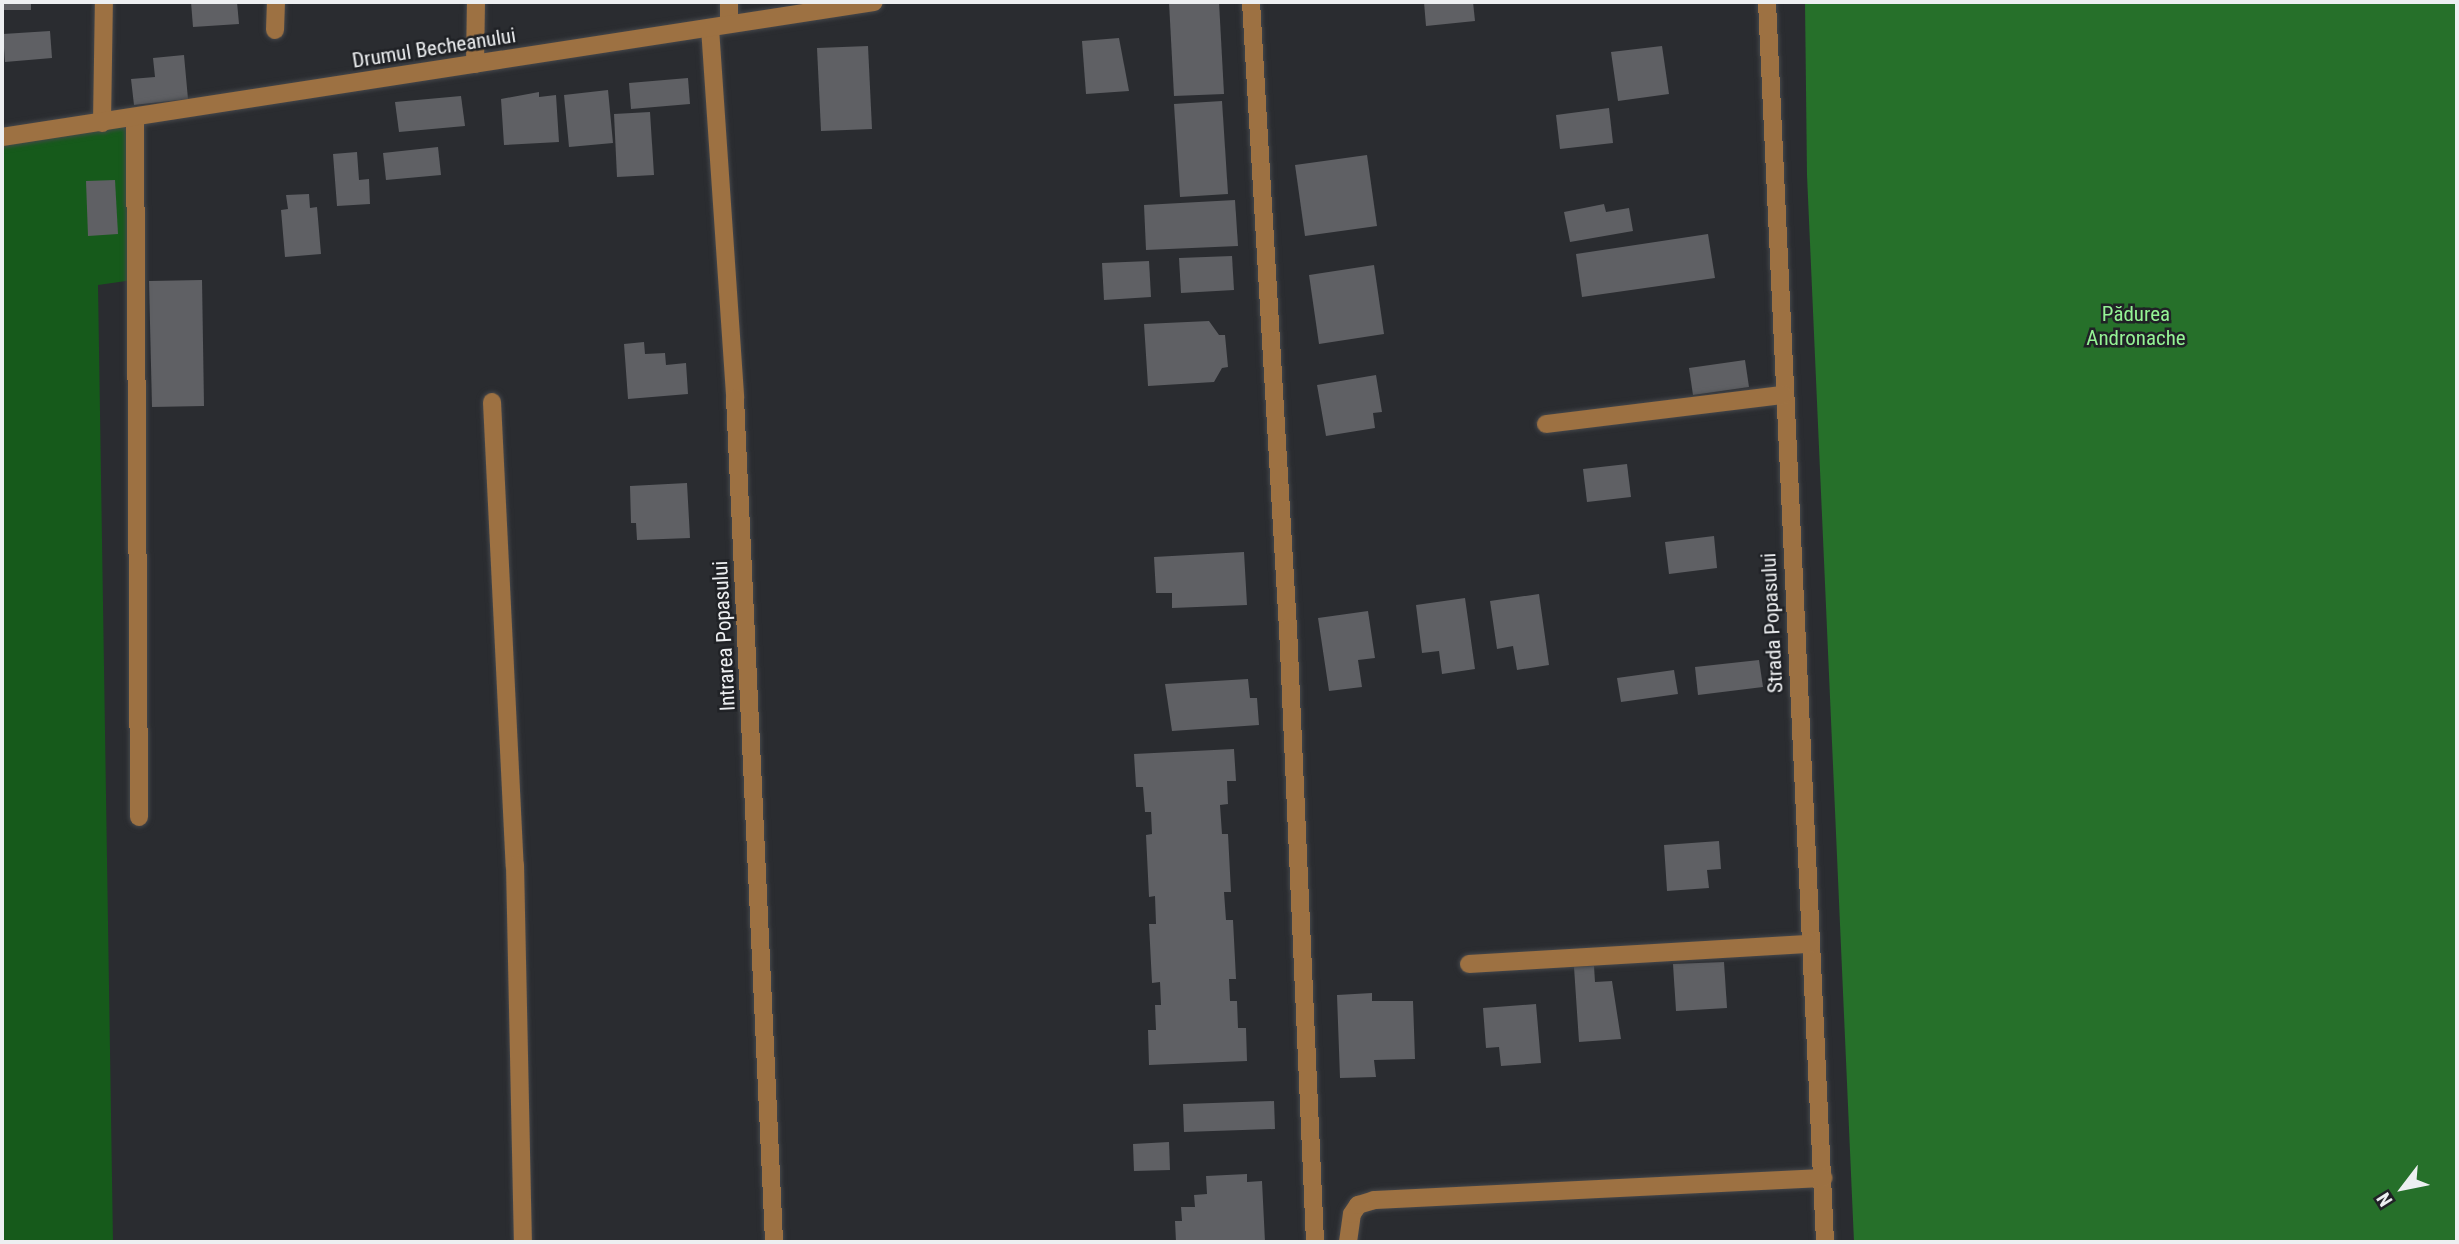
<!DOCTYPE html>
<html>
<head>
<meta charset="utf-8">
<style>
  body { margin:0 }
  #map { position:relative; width:2459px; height:1244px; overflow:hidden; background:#2a2c30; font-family:"Roboto Condensed",sans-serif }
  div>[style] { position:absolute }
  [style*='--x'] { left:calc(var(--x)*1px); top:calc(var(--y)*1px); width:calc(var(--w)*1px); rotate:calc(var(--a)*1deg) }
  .green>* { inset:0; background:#165a1b }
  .forest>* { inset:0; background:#26702a }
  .building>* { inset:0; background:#5f6064 }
  .roads { filter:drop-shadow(0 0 2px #45474b) drop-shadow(0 0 2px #45474b) }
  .minor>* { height:18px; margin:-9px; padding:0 9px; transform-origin:9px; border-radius:9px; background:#9d7142 }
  span { translate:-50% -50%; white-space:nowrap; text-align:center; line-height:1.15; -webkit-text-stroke:5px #202226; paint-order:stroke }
  .street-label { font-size:21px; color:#edeff1 }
  .park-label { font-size:21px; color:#95f495 }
  .frame { position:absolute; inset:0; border:4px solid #edeff1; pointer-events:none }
  .north { position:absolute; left:2368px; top:1153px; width:70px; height:70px; -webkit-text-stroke:5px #202226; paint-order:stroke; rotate:238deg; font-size:19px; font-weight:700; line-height:28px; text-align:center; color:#edeff1 }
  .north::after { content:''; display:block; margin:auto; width:24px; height:32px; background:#edeff1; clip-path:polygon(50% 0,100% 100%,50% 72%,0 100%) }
</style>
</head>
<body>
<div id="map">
  <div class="green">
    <div style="clip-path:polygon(133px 122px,133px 280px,98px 285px,113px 1242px,2px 1242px,2px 145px)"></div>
  </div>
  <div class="forest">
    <div style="clip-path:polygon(1805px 2px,2457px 2px,2457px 1242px,1854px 1242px,1807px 175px)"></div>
  </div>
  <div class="building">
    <div style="clip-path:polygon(2px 2px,31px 2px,31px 10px,2px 10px)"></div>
    <div style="clip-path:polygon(191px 2px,237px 2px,239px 24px,193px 27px)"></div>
    <div style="clip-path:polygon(1169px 2px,1219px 2px,1224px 94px,1174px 96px)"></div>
    <div style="clip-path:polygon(1424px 2px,1473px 2px,1475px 21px,1426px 26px)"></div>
    <div style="clip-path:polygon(50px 31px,52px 58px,5px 62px,3px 34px)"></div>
    <div style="clip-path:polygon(1119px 38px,1129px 91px,1086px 94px,1082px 41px)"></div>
    <div style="clip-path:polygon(868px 46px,872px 129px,821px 131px,817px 48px)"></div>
    <div style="clip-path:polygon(1662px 46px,1669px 94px,1618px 101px,1611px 52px)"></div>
    <div style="clip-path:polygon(184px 55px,188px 99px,134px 105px,131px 79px,155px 77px,153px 58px)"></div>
    <div style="clip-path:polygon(688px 78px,690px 104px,631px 109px,629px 83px)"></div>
    <div style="clip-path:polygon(608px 90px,613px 143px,569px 147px,564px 95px)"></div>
    <div style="clip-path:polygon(539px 92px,539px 97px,556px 95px,559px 142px,504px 145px,501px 99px)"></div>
    <div style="clip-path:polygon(461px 96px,465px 126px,399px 132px,395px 102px)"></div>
    <div style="clip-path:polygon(1222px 101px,1228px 194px,1180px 197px,1174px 104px)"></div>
    <div style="clip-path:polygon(1609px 108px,1613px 143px,1560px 149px,1556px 115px)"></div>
    <div style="clip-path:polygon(650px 112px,654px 175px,617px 177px,614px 114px)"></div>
    <div style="clip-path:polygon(438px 147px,441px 175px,386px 180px,383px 153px)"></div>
    <div style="clip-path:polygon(357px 152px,359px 180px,369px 179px,370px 204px,337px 206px,333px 154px)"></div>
    <div style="clip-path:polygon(1367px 155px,1377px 226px,1305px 236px,1295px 165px)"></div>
    <div style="clip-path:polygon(115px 180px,118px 234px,88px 236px,86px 181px)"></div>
    <div style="clip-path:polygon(309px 194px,310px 208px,317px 207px,321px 254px,285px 257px,281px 210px,288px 209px,286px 195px)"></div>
    <div style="clip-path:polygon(1235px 200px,1238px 246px,1146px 250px,1144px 205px)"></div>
    <div style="clip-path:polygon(1604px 204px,1606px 212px,1629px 208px,1633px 231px,1570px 242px,1564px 212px)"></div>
    <div style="clip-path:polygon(1708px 234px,1715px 278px,1582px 297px,1576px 254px)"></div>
    <div style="clip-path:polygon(1232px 256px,1234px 290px,1181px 293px,1179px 258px)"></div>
    <div style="clip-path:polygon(1149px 261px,1151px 297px,1104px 300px,1102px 263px)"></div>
    <div style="clip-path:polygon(1374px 265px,1384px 334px,1319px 344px,1309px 275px)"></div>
    <div style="clip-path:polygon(202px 280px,204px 406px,152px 407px,149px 281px)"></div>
    <div style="clip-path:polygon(1209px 321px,1219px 335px,1225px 335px,1228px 367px,1222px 368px,1214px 382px,1148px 386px,1144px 324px)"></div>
    <div style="clip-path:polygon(644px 342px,645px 354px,665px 353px,666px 365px,686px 363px,688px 394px,628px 399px,624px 344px)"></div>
    <div style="clip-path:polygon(1745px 360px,1749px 387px,1693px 395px,1689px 368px)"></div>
    <div style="clip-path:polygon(1376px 375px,1382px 412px,1373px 413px,1375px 428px,1326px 436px,1317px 385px)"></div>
    <div style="clip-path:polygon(1627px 464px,1631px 497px,1587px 502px,1583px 469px)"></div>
    <div style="clip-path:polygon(687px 483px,690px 538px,637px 540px,636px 523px,631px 523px,630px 486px)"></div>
    <div style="clip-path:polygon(1714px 536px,1717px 568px,1669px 574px,1665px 542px)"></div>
    <div style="clip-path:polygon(1244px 552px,1247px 605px,1172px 608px,1172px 593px,1156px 593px,1154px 557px)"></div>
    <div style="clip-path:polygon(1539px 594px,1549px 665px,1517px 670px,1513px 646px,1497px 649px,1490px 601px)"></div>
    <div style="clip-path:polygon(1465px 598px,1475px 669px,1442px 674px,1439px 651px,1422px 653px,1416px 605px)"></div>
    <div style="clip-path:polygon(1368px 611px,1375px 658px,1358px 660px,1362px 687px,1329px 691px,1318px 618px)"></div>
    <div style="clip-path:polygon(1759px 660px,1763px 687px,1698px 695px,1695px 667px)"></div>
    <div style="clip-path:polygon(1674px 670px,1678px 694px,1621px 702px,1617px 678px)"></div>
    <div style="clip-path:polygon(1248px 679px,1250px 698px,1257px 698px,1259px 725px,1172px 731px,1165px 684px)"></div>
    <div style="clip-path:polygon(1234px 749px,1236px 781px,1227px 781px,1228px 804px,1220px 805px,1222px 834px,1228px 834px,1231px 892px,1224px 892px,1226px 920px,1233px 920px,1236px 979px,1229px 979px,1230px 1001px,1237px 1001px,1238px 1028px,1246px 1028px,1247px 1061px,1149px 1065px,1148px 1030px,1156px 1030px,1155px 1005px,1161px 1005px,1160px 982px,1152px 983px,1149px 924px,1156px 924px,1155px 896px,1149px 897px,1146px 835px,1152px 834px,1151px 812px,1145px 812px,1143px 787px,1136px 787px,1134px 754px)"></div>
    <div style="clip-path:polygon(1719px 841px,1721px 869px,1707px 870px,1709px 888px,1667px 891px,1664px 845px)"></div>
    <div style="clip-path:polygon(1724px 962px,1727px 1008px,1676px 1011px,1673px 964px)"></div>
    <div style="clip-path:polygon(1594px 966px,1595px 982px,1612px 981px,1621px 1039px,1579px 1042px,1574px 967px)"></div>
    <div style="clip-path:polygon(1372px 993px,1372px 1001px,1413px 1001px,1415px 1059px,1374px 1060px,1376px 1077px,1340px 1078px,1337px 995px)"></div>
    <div style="clip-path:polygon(1536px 1004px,1541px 1063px,1501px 1066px,1499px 1047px,1486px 1048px,1483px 1008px)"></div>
    <div style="clip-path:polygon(1274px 1101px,1275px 1129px,1184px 1132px,1183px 1104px)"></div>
    <div style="clip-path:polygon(1169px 1142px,1170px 1170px,1134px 1171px,1133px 1144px)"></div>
    <div style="clip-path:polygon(1247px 1174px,1247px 1182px,1262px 1181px,1265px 1242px,1176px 1242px,1175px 1221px,1182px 1221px,1181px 1207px,1195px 1207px,1194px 1195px,1207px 1194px,1206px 1176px)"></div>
  </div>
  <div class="roads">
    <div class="minor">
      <div style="--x:729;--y:2;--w:22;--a:90"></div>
      <div style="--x:1251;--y:2;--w:627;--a:86.62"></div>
      <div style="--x:1288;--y:628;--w:615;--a:87.48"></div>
      <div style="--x:1767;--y:2;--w:1241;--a:87.32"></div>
      <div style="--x:710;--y:28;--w:371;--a:86.1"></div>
      <div style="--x:735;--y:398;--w:845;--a:87.35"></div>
      <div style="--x:275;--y:30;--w:28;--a:-88"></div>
      <div style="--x:475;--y:64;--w:62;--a:-89.1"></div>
      <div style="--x:135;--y:118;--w:699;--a:89.67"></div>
      <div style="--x:102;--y:123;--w:121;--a:-89.1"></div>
      <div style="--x:2;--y:137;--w:882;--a:-8.8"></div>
      <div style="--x:492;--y:402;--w:464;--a:87.2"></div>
      <div style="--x:515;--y:865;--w:377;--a:88.8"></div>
      <div style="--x:1546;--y:424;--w:239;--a:-7"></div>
      <div style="--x:1469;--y:964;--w:342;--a:-3.4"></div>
      <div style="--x:1348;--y:1242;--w:28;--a:-82"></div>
      <div style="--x:1352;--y:1214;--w:11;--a:-56"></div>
      <div style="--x:1358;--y:1205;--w:17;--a:-17"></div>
      <div style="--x:1374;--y:1200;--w:450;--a:-2.8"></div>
    </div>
  </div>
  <div class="street-label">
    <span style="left:434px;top:48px;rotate:-9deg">Drumul Becheanului</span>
    <span style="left:1772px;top:623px;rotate:-93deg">Strada Popasului</span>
    <span style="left:724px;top:636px;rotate:-93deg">Intrarea Popasului</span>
  </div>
  <div class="park-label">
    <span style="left:2136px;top:326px">Pădurea<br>Andronache</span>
  </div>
  <div class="frame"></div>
  <div class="north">N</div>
</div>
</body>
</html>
